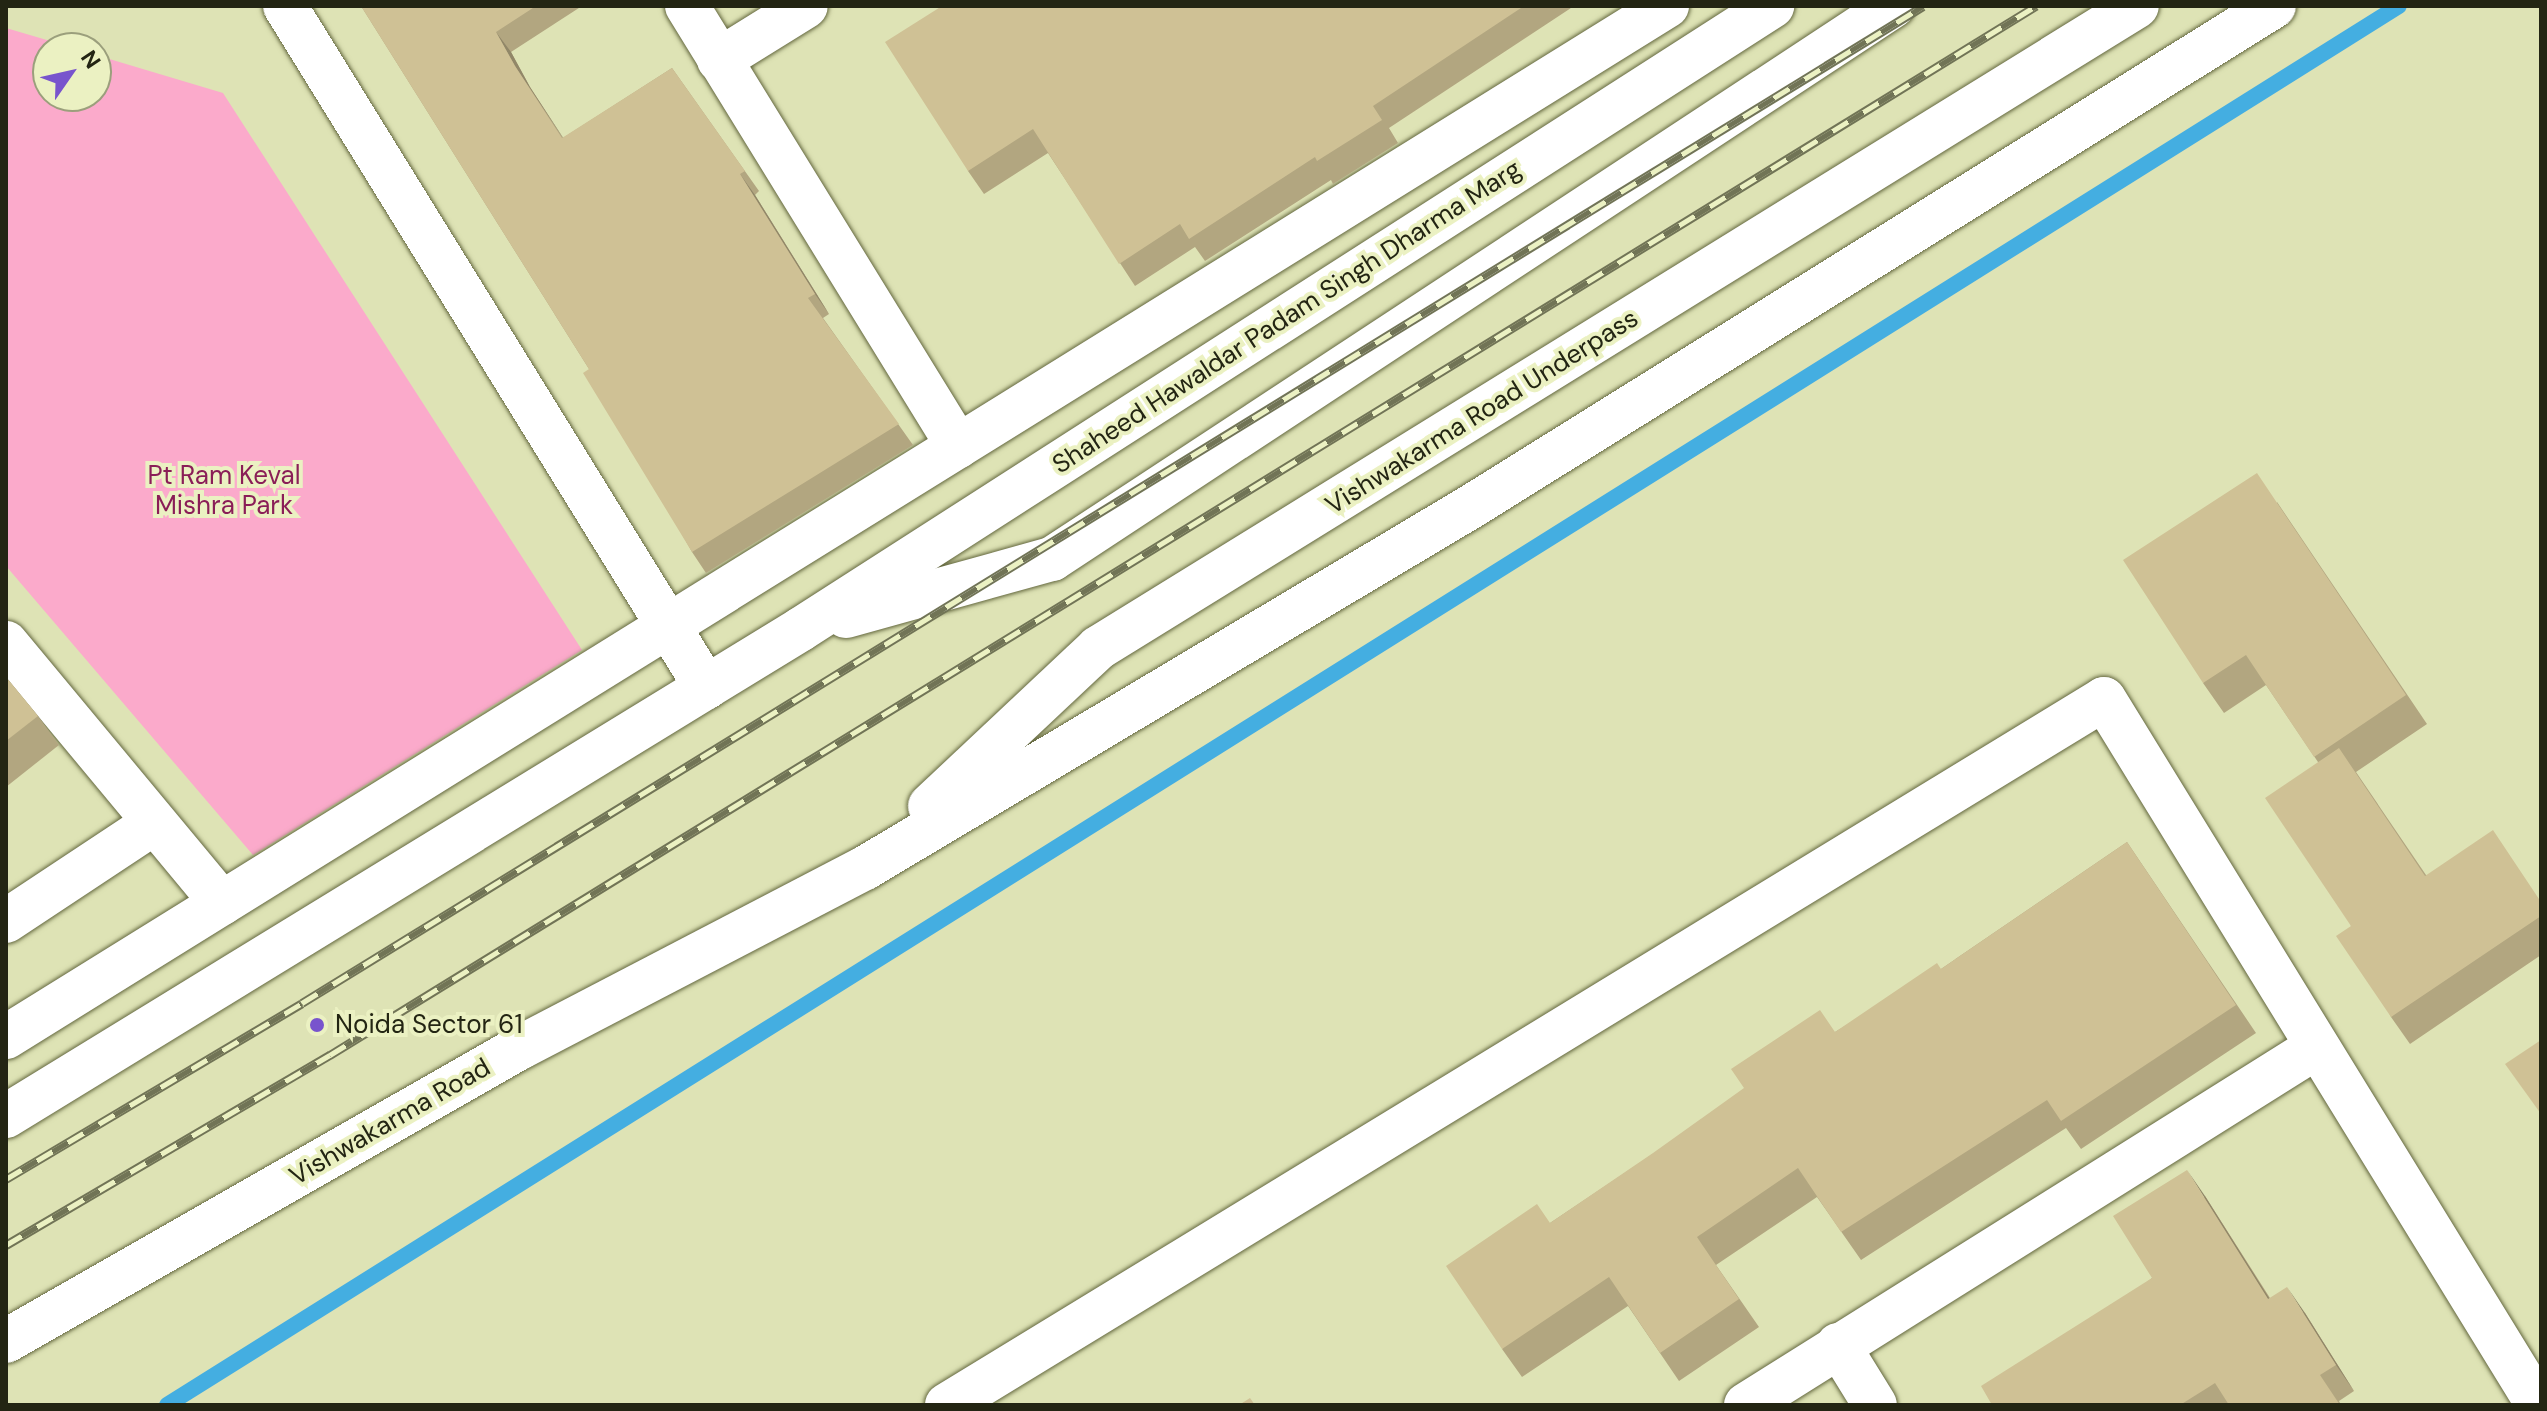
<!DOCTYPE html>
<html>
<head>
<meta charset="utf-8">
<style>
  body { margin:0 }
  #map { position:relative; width:2547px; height:1411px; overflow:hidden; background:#dee3b5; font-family:"DM Sans",sans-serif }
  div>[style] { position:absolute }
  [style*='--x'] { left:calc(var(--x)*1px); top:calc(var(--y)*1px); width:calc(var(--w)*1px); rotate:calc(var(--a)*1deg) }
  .green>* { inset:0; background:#fbaacb }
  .stream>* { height:16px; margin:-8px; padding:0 8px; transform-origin:8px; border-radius:8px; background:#44aee1 }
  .roads { filter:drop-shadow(0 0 2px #63673e) drop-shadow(0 0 2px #63673e) }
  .minor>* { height:44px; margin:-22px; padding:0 22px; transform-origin:22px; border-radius:22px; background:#fff }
  .major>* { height:44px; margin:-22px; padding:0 22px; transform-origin:22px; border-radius:22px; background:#fff }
  .rail>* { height:9px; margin-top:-4.5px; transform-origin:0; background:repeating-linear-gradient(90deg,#ebf1c2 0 18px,#717456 0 36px); box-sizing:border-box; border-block:2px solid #717456 }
  .wall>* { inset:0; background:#b2a680 }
  .shaded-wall>* { inset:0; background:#918768 }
  .building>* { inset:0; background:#cfc195 }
  .dots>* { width:22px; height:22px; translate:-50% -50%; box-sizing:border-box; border:4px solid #ebf1c2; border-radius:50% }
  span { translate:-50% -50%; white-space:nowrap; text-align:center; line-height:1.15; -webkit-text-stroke:8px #ebf1c2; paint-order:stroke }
  .street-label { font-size:26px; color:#232513 }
  .park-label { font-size:26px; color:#8a1e57 }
  .poi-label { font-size:26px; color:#232513 }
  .left { translate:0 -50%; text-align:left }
  .frame { position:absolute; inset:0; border:8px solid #232513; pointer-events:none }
  .north { position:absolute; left:32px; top:32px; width:80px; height:80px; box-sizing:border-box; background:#ebf1c2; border:2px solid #9b9f7c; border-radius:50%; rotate:56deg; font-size:22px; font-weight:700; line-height:32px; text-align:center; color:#232513 }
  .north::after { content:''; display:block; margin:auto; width:28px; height:36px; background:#7854cd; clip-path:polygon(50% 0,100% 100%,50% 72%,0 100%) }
</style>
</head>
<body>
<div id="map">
  <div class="green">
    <div style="clip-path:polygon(6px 28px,74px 48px,48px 48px,48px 96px,96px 96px,96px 55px,223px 93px,582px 650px,253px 855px,6px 566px)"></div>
  </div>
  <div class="stream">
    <div style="--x:167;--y:1405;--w:2634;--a:-32.08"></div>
  </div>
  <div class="roads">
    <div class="minor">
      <div style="--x:285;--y:6;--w:801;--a:58.28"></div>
      <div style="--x:687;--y:6;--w:517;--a:58.37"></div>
      <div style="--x:719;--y:60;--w:102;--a:-31.8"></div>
      <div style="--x:6;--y:643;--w:338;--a:50.3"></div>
      <div style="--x:6;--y:921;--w:178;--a:-33.5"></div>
      <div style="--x:6;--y:1037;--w:1955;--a:-31.83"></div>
      <div style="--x:1838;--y:1345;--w:70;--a:58.3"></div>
      <div style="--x:947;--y:1405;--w:1355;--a:-31.39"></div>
      <div style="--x:2104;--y:699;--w:829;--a:58.42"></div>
      <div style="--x:1746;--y:1405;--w:672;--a:-32.1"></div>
    </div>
    <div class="major">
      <div style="--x:846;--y:616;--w:214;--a:-15.5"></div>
      <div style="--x:1052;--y:559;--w:1007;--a:-33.33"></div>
      <div style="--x:930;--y:806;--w:231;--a:-43.2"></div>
      <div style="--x:1098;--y:648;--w:1221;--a:-31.71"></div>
      <div style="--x:6;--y:1116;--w:932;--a:-31.49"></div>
      <div style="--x:801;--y:629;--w:1154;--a:-32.68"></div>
      <div style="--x:6;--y:1341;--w:591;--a:-29.73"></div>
      <div style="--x:519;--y:1048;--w:390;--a:-27.5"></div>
      <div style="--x:865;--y:868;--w:707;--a:-30.81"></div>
      <div style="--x:1472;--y:506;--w:945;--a:-31.94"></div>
    </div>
  </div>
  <div class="rail">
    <div style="--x:6;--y:1179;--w:344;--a:-30.7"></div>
    <div style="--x:302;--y:1003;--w:1903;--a:-31.59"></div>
    <div style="--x:6;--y:1245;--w:376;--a:-30.4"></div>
    <div style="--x:330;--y:1055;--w:2003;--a:-31.59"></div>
  </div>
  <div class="wall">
    <div style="clip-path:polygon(361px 6px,582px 6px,511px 52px,530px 87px,563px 138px,672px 68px,759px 191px,755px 195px,829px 314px,823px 318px,913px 445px,706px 573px,692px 552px,589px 369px)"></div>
    <div style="clip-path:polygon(942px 6px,1574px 6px,1389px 128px,1398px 143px,1333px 184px,1331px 180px,1205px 261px,1195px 247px,1135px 286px,1048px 153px,984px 194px,968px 171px)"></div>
    <div style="clip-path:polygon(2277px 502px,2427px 724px,2356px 772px,2426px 875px,2541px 901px,2541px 955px,2410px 1044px,2391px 1017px,2351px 926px,2318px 762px,2266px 685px,2224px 713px,2203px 683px)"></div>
    <div style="clip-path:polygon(6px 677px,38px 716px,59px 745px,6px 787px)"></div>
    <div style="clip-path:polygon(2127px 842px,2256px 1033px,2081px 1149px,2066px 1128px,1861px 1260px,1817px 1197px,1716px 1265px,1759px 1327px,1679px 1381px,1628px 1306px,1522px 1377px,1502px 1349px,1550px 1223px,1835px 1032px,1941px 969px)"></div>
    <div style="clip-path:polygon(2205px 1196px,2270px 1298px,2305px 1313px,2354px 1391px,2339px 1401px,2341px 1405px,1992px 1405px,2152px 1278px)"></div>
  </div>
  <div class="shaded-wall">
    <div style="clip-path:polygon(496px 32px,511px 52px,530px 87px,577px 159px,515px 66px)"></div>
    <div style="clip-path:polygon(740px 174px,755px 195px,829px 314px,815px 294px)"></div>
    <div style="clip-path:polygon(2187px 1170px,2205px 1196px,2286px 1325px,2268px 1299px)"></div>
    <div style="clip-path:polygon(2287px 1287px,2305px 1313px,2354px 1391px,2336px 1365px)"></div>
  </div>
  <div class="building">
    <div style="clip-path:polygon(361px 6px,536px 6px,496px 32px,515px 66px,562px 138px,672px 68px,745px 171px,740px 174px,815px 294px,808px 298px,899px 424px,692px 552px,583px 373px,589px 369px)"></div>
    <div style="clip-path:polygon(942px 6px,1524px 6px,1373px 106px,1382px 120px,1317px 161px,1315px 157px,1189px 239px,1180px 224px,1119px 264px,1033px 129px,968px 171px,885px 42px)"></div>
    <div style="clip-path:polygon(2257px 473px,2406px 695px,2314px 757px,2246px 655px,2203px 683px,2123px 560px)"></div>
    <div style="clip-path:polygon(6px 677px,38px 716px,6px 741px)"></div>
    <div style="clip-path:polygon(2339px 748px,2425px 876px,2493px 830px,2541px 902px,2541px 916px,2391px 1017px,2336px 936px,2351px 926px,2265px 798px)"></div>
    <div style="clip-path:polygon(2127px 842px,2236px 1005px,2061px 1121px,2047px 1100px,1841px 1232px,1798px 1168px,1697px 1237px,1739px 1299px,1660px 1353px,1609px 1277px,1502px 1349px,1446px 1266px,1537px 1204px,1550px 1223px,1653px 1153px,1744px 1088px,1731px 1069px,1820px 1010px,1835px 1032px,1937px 963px,1941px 969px)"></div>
    <div style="clip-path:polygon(2541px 1040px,2541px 1114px,2505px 1064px)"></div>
    <div style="clip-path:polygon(2187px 1170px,2268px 1299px,2287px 1287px,2336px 1365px,2320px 1375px,2340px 1405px,2229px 1405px,2215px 1383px,2180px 1405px,1992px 1405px,1981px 1386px,2152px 1278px,2113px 1216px)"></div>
    <div style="clip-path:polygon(1250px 1398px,1255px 1405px,1239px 1405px)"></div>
  </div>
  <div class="dots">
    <div style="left:317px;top:1025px;background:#7854cd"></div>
  </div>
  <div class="street-label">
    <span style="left:1287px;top:317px;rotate:-33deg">Shaheed Hawaldar Padam Singh Dharma Marg</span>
    <span style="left:1482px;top:412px;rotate:-32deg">Vishwakarma Road Underpass</span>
    <span style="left:390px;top:1122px;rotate:-30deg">Vishwakarma Road</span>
  </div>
  <div class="park-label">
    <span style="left:224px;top:491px">Pt Ram Keval<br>Mishra Park</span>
  </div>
  <div class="poi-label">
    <span class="left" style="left:335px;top:1025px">Noida Sector 61</span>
  </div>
  <div class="frame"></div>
  <div class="north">N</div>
</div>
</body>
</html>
